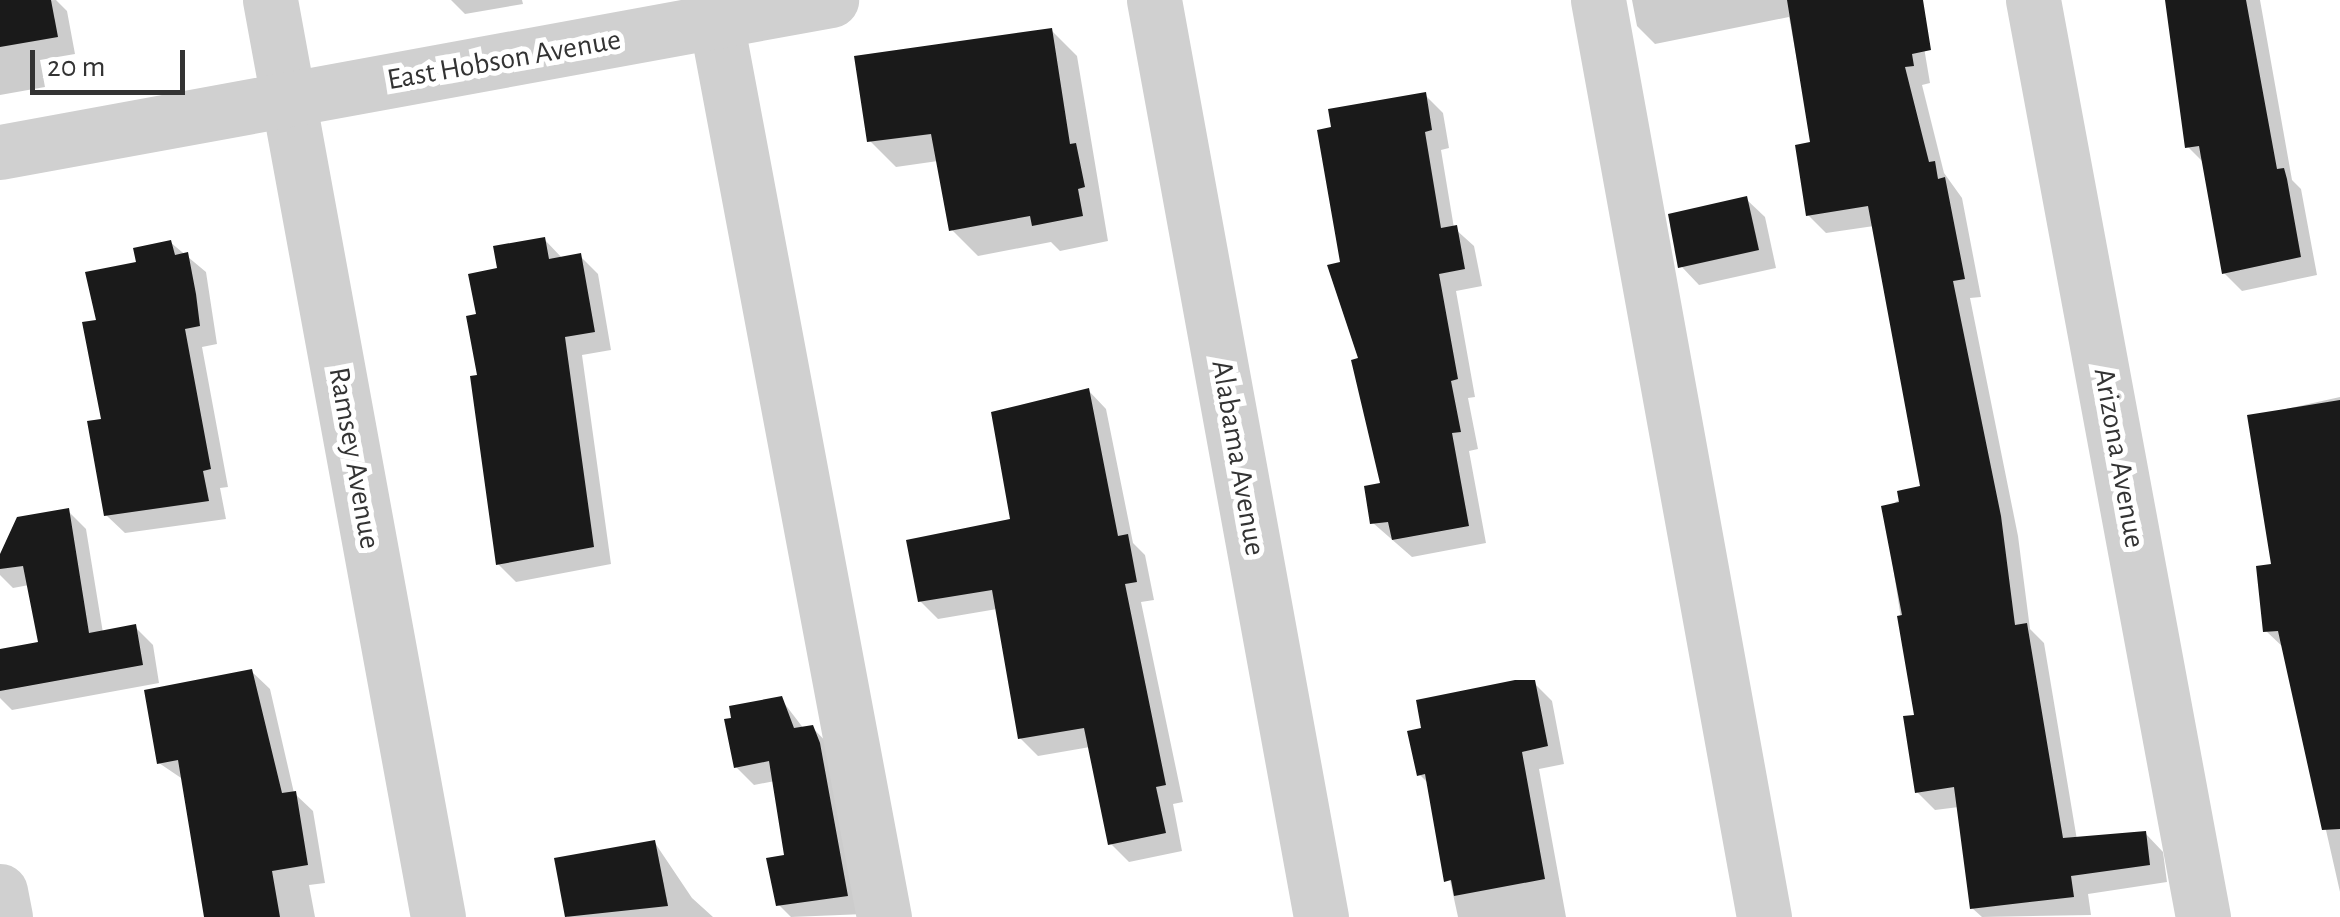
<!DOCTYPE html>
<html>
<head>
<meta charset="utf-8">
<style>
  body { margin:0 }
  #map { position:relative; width:2340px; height:917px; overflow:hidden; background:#fff; font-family:"Alegreya Sans",sans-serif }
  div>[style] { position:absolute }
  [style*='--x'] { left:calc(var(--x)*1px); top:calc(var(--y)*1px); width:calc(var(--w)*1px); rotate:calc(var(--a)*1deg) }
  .shadow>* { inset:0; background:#0003 }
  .building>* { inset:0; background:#1a1a1a }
  .minor>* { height:55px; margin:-27.5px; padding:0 27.5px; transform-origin:27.5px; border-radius:27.5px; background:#d0d0d0 }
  span { translate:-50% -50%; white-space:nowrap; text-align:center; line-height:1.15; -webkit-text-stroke:10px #fff; paint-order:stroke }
  .street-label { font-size:30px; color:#333 }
  .scale { position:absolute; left:30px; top:50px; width:155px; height:45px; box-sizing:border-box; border:5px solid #333; border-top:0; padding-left:12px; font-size:30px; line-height:35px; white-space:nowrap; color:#333; -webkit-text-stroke:8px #fff; paint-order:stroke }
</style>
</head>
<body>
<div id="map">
  <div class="shadow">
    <div style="clip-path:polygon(56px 0,67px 11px,75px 54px,40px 60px,45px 87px,0 95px,0 2px)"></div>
    <div style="clip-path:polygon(451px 0,522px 0,523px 4px,465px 14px)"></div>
    <div style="clip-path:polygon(1632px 0,1916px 0,1930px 83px,1922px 85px,1944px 173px,1962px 198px,1981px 297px,1970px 298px,2018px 536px,2030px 629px,2044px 643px,2077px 840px,2145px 833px,2163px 852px,2167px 882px,2088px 894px,2091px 915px,1982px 917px,1972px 908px,1959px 807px,1935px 810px,1917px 792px,1916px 717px,1884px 508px,1923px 488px,1874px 226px,1826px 233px,1808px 215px,1813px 145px,1789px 17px,1655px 44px,1637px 26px)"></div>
    <div style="clip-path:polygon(2166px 0,2260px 0,2292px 180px,2301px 189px,2317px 275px,2242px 291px,2224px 273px,2205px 164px,2188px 147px)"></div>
    <div style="clip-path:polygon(1051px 30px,1077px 56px,1108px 241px,1060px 251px,1051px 242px,978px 256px,952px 230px,938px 161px,896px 167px,870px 141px)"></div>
    <div style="clip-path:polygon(1425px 95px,1443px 113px,1449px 148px,1441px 150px,1454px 228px,1474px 246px,1482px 286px,1456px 291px,1475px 397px,1468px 398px,1478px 449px,1469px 451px,1486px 543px,1412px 557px,1373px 523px,1383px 485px,1342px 264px)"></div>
    <div style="clip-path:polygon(1746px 199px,1765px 217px,1776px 268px,1699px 285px,1681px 266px)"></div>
    <div style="clip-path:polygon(544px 239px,563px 259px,580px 256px,598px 274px,611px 350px,582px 355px,611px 564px,516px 582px,498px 564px,478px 316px,499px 270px)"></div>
    <div style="clip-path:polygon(170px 242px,206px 272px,217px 344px,202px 347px,228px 487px,220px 488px,226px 519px,125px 533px,106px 515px,99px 322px,139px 263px)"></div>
    <div style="clip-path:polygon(1088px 390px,1106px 409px,1133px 543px,1145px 555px,1154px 600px,1141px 602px,1183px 802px,1173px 804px,1182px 851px,1129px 862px,1111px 844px,1090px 747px,1038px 756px,1020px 738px,997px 609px,938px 619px,920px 601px,1013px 521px)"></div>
    <div style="clip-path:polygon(2340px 397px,2340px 892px,2285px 649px,2266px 631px,2274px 566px,2250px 417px)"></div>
    <div style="clip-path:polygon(68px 511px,86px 529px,103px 633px,135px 627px,153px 645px,159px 683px,12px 710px,0 698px,0 651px,40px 644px,29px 585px,13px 588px,0 575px,0 560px)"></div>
    <div style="clip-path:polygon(251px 671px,270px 689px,294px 793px,313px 811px,325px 883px,309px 885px,315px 917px,207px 917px,184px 780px,159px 763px)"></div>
    <div style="clip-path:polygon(1534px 683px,1552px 701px,1564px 764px,1539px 769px,1566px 917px,1458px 917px,1429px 784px,1419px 774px)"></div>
    <div style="clip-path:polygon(781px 699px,804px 729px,812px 727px,830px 746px,865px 914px,791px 917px,778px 904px,787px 857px,775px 781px,754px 785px,736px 767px)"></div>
    <div style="clip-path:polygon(655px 843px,692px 898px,713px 917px,568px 917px,557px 860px)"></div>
  </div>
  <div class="building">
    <div style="clip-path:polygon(0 0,51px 0,58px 37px,0 47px)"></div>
    <div style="clip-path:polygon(1787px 0,1923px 0,1931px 50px,1912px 54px,1914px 66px,1905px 67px,1929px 162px,1935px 161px,1938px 179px,1945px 177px,1965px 279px,1953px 281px,2001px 516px,2015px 625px,2027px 623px,2063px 838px,2146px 831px,2150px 865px,2071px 876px,2074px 897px,1970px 909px,1954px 787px,1915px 793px,1903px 716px,1914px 715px,1897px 616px,1902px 615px,1881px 506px,1899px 502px,1897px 491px,1920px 486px,1868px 206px,1806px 216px,1795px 145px,1810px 142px)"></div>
    <div style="clip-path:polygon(2165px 0,2246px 0,2277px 169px,2284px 168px,2287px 179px,2301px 257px,2222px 274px,2199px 146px,2185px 148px)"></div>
    <div style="clip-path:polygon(1052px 28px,1070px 144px,1076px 143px,1085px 187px,1078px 189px,1083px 216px,1032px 226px,1030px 216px,949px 231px,931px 134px,867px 142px,854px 56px)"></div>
    <div style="clip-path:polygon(1426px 92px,1432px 130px,1425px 132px,1441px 228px,1457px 225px,1465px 269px,1439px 274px,1458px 379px,1451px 381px,1461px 432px,1452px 433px,1469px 526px,1392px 540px,1388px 522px,1370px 524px,1364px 486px,1380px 483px,1351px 360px,1358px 358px,1327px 265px,1340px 262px,1317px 130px,1331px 127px,1328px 109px)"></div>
    <div style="clip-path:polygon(1747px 196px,1759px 250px,1678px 268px,1668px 214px)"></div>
    <div style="clip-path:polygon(545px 237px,549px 259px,581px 253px,595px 332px,565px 337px,594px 547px,496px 565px,470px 376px,477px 375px,466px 316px,476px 314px,468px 274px,497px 268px,493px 246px)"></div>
    <div style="clip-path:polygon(171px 240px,175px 255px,188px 252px,196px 294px,200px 326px,185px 329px,211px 469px,203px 471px,209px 501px,104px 516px,87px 421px,101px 419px,82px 322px,96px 320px,85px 272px,136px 262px,133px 248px)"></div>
    <div style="clip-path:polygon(1089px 388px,1118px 536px,1128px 534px,1137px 582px,1125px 584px,1166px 785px,1156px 787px,1166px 833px,1108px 845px,1084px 728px,1018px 739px,992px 590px,918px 602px,906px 540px,1010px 519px,991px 412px)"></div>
    <div style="clip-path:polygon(2340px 400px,2340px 829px,2322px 830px,2278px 631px,2263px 632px,2256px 566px,2271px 564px,2247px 415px)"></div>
    <div style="clip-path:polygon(69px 508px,89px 633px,136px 624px,143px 665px,0 691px,0 649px,38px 642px,23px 566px,0 569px,0 554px,17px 517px)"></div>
    <div style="clip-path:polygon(252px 669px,282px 793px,296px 791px,308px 865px,272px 871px,280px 917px,204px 917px,178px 760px,157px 764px,144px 690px)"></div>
    <div style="clip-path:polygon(1515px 680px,1535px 680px,1548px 746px,1522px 752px,1545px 879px,1454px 896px,1451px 880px,1444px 882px,1425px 774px,1417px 776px,1407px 731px,1421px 728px,1416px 700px)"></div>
    <div style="clip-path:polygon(782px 696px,794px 728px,813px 725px,820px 743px,848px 896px,776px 906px,766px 858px,784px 855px,769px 761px,734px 768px,724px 719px,731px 718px,729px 706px)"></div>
    <div style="clip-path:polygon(655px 840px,668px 906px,565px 917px,554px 858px)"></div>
  </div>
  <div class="minor">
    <div style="--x:270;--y:0;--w:932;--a:79.62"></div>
    <div style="--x:712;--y:0;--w:933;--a:79.38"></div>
    <div style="--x:1154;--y:0;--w:932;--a:79.68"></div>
    <div style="--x:1598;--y:0;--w:932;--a:79.74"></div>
    <div style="--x:2033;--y:0;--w:933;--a:79.5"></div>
    <div style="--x:0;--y:152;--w:845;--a:-10.37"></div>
    <div style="--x:0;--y:891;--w:26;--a:79"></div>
  </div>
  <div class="street-label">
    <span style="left:504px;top:60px;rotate:-10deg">East Hobson Avenue</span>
    <span style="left:354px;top:458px;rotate:80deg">Ramsey Avenue</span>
    <span style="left:1238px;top:458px;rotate:80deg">Alabama Avenue</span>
    <span style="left:2119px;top:458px;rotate:80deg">Arizona Avenue</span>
  </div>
  <div class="scale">20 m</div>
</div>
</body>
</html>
